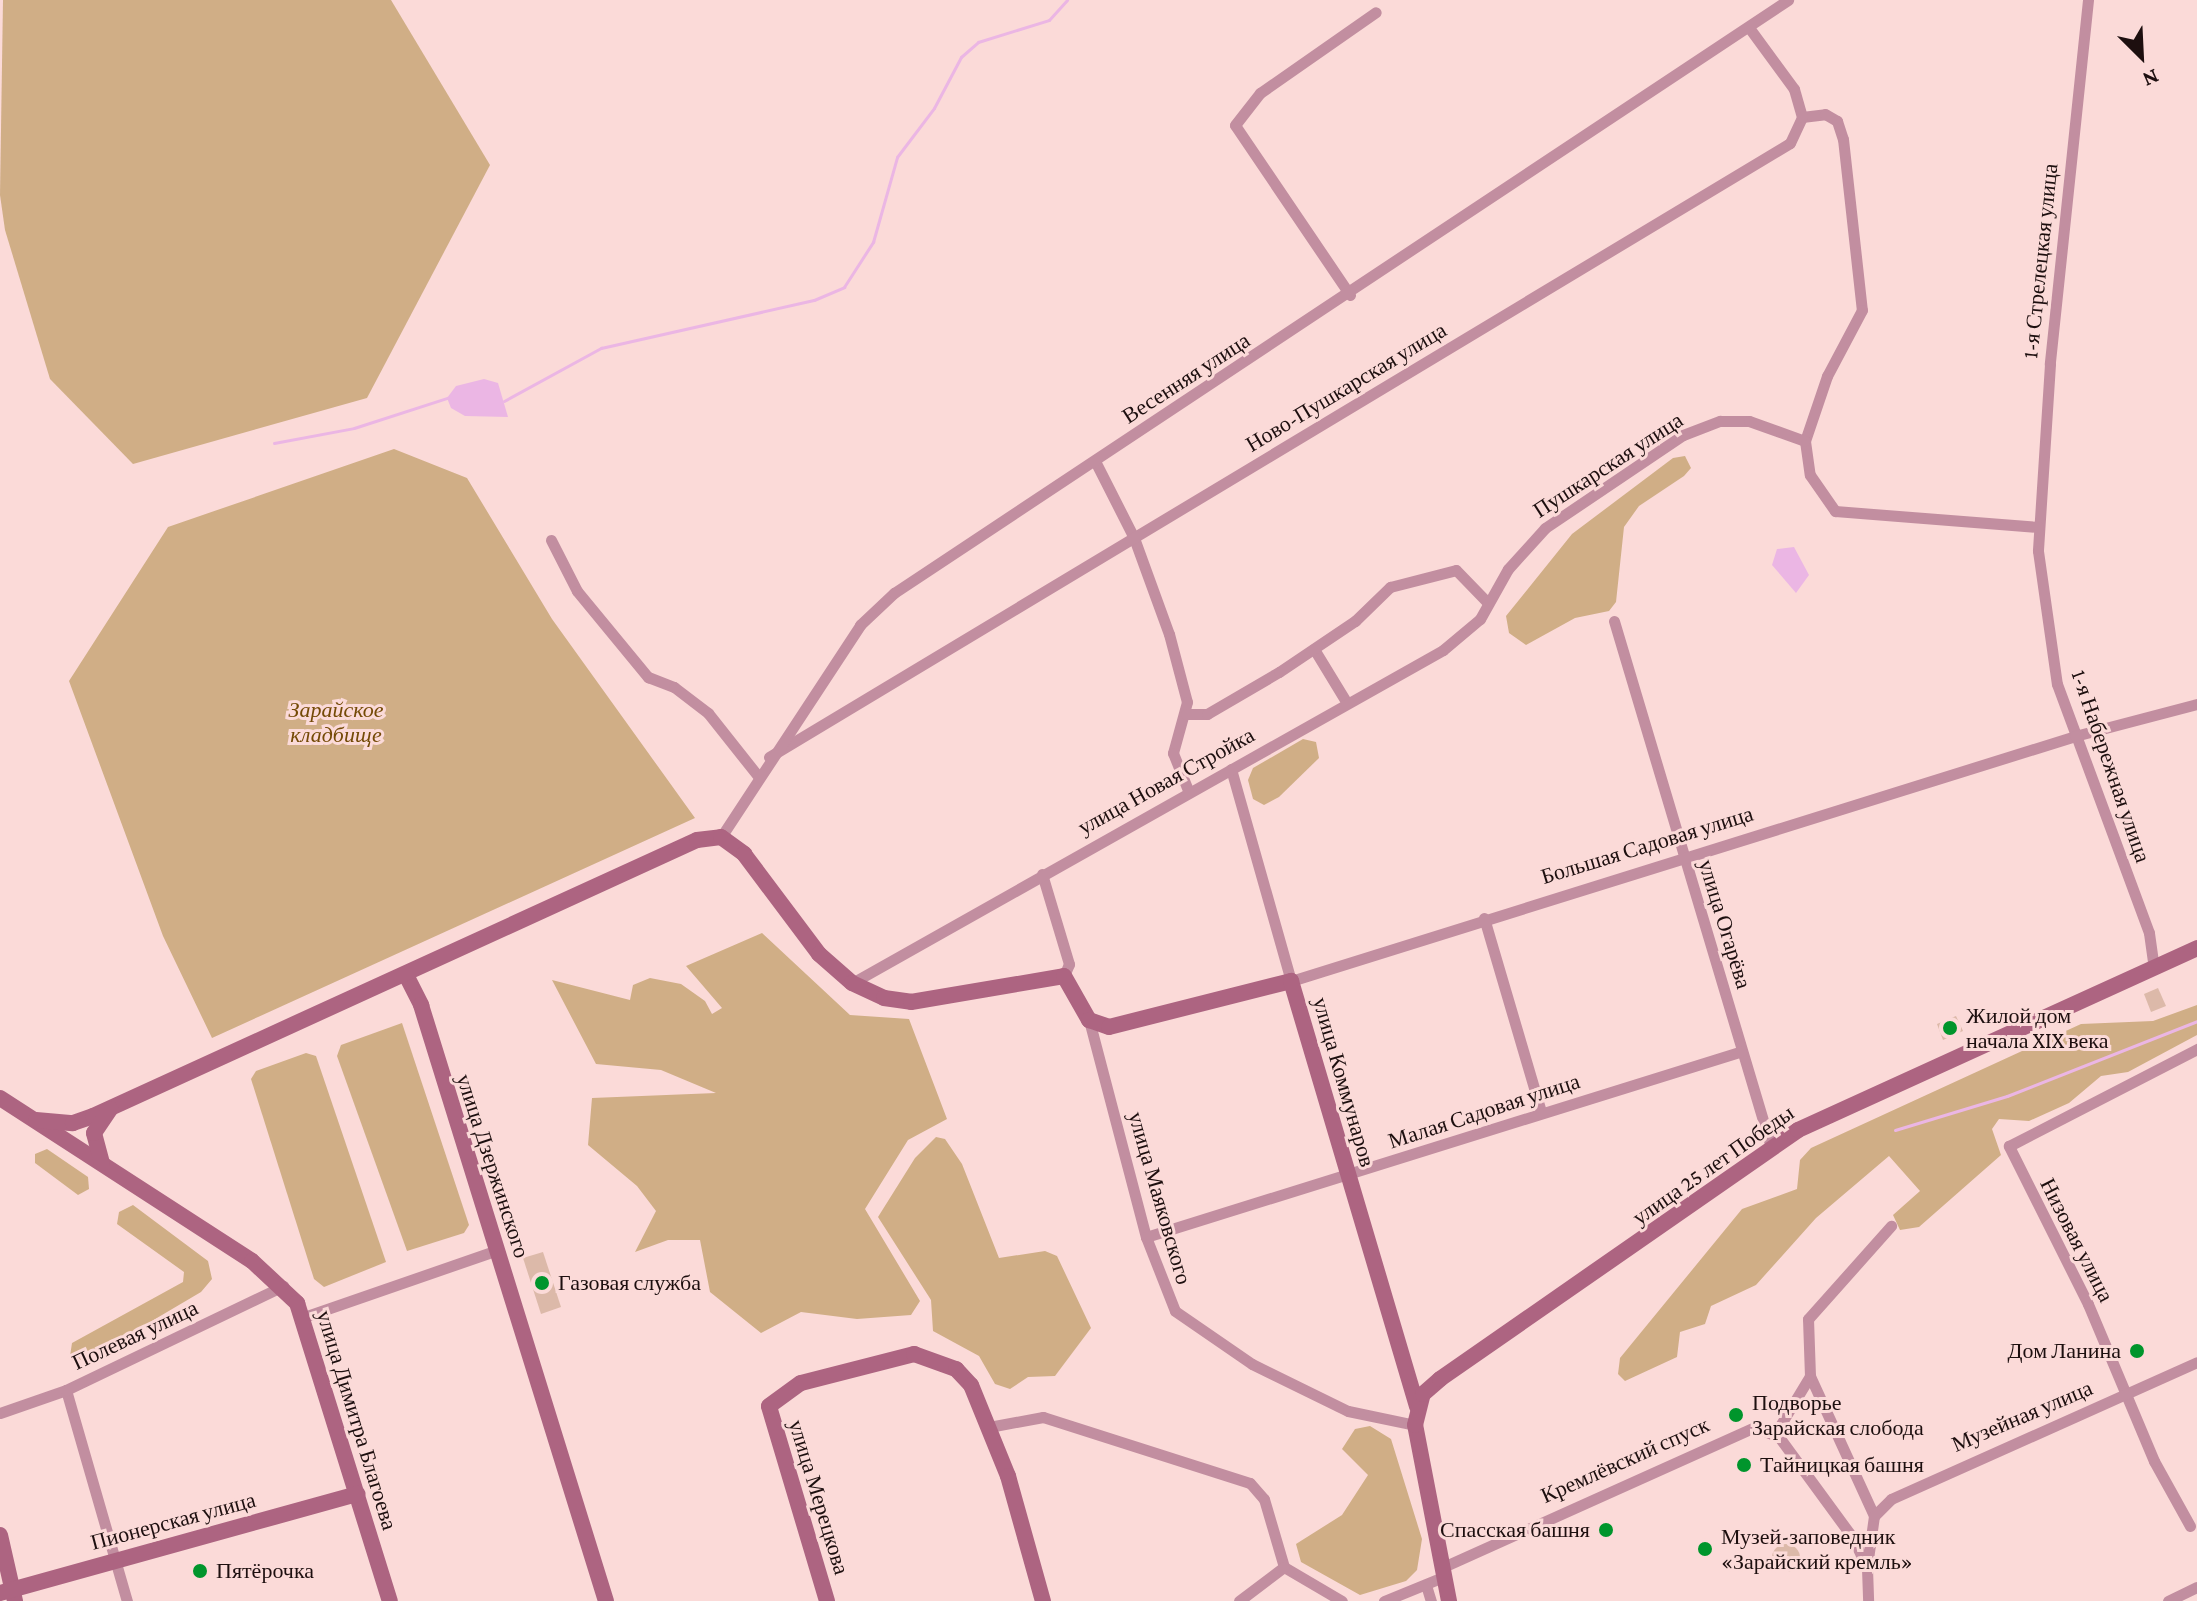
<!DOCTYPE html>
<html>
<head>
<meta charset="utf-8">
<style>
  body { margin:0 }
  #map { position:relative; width:2197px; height:1601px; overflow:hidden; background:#fbdad8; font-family:"Crimson Pro",serif }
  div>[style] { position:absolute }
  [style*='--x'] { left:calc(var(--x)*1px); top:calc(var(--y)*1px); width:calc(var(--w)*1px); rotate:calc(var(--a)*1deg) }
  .green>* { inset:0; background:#d0ae86 }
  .water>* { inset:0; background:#ebb6e4 }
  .stream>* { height:3px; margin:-1.5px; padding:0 1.5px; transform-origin:1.5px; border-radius:1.5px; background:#ebb6e4 }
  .building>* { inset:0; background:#dcb9a9 }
  .round { border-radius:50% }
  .street>* { height:11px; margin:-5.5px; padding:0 5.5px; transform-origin:5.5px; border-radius:5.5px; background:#c28ea0 }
  .secondary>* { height:16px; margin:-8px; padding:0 8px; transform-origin:8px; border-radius:8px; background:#ad6481 }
  .dots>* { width:22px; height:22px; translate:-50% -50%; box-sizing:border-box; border:4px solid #fbdad8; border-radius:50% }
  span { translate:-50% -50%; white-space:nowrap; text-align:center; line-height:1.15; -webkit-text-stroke:6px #fbdad8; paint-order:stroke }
  .street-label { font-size:22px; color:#1d0f0f }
  .park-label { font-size:22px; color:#744a06; font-style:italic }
  .poi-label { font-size:22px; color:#1d0f0f }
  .left { translate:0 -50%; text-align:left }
  .right { translate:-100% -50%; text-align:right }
  .north { position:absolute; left:2101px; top:16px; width:80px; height:80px; -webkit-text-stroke:6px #fbdad8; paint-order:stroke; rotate:156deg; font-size:22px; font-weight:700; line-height:32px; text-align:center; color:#1d0f0f }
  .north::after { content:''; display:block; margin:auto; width:28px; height:36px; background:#1d0f0f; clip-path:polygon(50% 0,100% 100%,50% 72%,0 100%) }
</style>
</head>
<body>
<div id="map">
  <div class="green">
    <div style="clip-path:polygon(3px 0,391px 0,490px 165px,367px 398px,133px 464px,50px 379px,5px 230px,0 195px)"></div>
    <div style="clip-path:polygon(394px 449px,467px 478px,552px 619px,695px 818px,212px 1038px,163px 936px,69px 681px,168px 527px)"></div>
    <div style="clip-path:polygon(1685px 456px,1691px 468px,1684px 476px,1639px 506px,1624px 527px,1616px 602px,1609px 611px,1575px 618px,1526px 645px,1509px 633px,1506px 616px,1572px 534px,1673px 458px)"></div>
    <div style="clip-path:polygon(1303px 739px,1316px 742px,1319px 758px,1279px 797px,1264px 805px,1253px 799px,1248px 780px,1253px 768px)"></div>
    <div style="clip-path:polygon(762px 933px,850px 1015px,909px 1019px,947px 1119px,908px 1140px,865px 1209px,920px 1301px,911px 1315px,857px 1319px,801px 1312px,761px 1333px,710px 1292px,700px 1240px,668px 1240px,635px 1252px,656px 1211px,637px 1186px,588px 1145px,592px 1098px,716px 1093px,661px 1070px,596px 1064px,552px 980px,630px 1000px,633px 985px,650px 978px,681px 984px,705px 1001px,712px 1014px,722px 1008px,686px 966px)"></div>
    <div style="clip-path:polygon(2197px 1005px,2197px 1035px,2128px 1072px,2101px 1076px,2069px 1103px,2029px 1121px,1999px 1119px,1992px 1129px,2001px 1155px,1919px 1227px,1900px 1230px,1893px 1215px,1920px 1191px,1889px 1156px,1816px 1218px,1756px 1285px,1711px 1306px,1705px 1324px,1680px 1332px,1677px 1357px,1625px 1381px,1618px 1374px,1620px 1358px,1742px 1209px,1797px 1189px,1800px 1160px,1811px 1148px,2081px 1024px,2153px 1021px)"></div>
    <div style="clip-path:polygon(402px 1023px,469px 1225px,464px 1233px,407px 1251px,337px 1056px,341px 1045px)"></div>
    <div style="clip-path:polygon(306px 1053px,316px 1056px,386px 1262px,324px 1287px,314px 1279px,251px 1079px,256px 1071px)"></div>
    <div style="clip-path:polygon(936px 1137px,945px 1139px,962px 1164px,999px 1258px,1045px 1251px,1057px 1256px,1091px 1328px,1055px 1376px,1028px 1377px,1010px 1389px,995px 1384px,979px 1356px,933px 1331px,931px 1300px,878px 1217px,915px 1158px)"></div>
    <div style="clip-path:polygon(47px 1149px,88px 1177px,89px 1189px,78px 1195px,35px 1163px,35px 1154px)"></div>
    <div style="clip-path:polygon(133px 1205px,208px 1261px,212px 1279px,201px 1292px,84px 1361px,70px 1356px,72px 1343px,183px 1282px,184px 1272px,117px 1224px,119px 1212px)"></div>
    <div style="clip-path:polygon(1370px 1426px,1391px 1439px,1422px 1539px,1417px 1570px,1406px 1581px,1360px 1595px,1301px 1562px,1296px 1544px,1342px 1515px,1368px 1475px,1342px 1449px,1355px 1429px)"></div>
  </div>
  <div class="water">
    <div style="clip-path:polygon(484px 379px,498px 383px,508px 417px,465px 416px,451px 408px,447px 398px,456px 386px)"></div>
    <div style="clip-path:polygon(1794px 547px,1809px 575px,1796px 593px,1772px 565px,1777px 549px)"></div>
  </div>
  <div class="stream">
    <div style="--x:504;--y:401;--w:111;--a:-28.7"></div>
    <div style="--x:601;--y:348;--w:218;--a:-12.7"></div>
    <div style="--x:814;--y:300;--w:33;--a:-23"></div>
    <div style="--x:844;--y:287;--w:54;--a:-57.2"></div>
    <div style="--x:873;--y:242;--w:88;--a:-74.2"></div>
    <div style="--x:897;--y:157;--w:61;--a:-52.9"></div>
    <div style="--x:934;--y:108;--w:58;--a:-62.1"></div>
    <div style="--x:961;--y:57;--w:23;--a:-41"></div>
    <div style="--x:978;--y:42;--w:74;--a:-17.2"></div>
    <div style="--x:1049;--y:20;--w:27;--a:-48"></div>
    <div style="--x:274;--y:443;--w:81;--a:-10.6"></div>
    <div style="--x:354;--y:428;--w:98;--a:-17.9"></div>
    <div style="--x:1895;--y:1130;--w:117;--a:-16.9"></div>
    <div style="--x:2007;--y:1096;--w:204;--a:-21.5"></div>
  </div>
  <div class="building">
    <div style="clip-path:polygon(2158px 988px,2166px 1006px,2151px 1012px,2144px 994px)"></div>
    <div style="clip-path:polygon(1956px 1016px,1963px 1031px,1943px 1040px,1937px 1024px)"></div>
    <div style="clip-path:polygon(543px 1252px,561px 1307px,541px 1314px,523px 1258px)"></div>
    <div class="round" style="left:1772px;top:1544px;width:28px;height:28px"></div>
  </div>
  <div class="street">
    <div style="--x:2088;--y:0;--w:366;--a:96"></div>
    <div style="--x:2050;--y:364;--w:187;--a:93.7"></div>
    <div style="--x:2038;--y:551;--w:134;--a:81.9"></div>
    <div style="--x:2057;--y:684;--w:265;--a:69.7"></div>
    <div style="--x:2149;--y:933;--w:35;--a:82"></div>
    <div style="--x:1802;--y:117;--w:23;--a:-7"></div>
    <div style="--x:1825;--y:114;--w:14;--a:30"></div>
    <div style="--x:1837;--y:121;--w:19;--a:72"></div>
    <div style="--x:1843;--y:139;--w:172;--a:83.7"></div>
    <div style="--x:1862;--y:310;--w:75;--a:117.9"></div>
    <div style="--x:1827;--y:376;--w:69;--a:108.7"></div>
    <div style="--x:1350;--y:295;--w:205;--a:-124.1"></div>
    <div style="--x:1235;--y:125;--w:41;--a:-52"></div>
    <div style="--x:1260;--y:93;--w:141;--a:-34.9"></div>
    <div style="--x:1805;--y:441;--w:34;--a:82"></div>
    <div style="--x:1810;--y:475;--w:44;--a:55.2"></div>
    <div style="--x:1835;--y:511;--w:204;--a:4.5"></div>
    <div style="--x:1095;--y:461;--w:86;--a:63.1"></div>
    <div style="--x:1134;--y:538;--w:102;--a:70"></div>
    <div style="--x:1169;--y:634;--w:70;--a:75.2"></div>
    <div style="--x:1187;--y:702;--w:53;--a:105.4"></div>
    <div style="--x:1173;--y:753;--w:40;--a:68"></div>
    <div style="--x:551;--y:540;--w:57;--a:63"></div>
    <div style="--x:577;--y:591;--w:112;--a:50.5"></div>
    <div style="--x:648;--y:677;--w:28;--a:21"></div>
    <div style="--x:674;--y:687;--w:43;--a:37.4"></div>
    <div style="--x:708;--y:713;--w:80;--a:51.6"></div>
    <div style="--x:1614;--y:621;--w:549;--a:73.38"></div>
    <div style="--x:1314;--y:649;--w:63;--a:58.6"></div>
    <div style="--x:1186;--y:714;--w:21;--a:0"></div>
    <div style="--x:1207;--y:714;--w:83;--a:-30.3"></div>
    <div style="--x:1279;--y:672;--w:92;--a:-33.9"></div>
    <div style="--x:1355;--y:621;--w:49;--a:-44.2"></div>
    <div style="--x:1390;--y:587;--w:68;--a:-14.4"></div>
    <div style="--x:1456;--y:570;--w:46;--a:45.9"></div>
    <div style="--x:769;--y:757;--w:1191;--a:-31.02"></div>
    <div style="--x:1790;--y:143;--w:29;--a:-65"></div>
    <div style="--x:1802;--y:117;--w:29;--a:-106"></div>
    <div style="--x:1794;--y:89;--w:74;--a:-126.3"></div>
    <div style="--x:1231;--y:769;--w:220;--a:74.2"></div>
    <div style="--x:1291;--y:981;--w:821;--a:-17.35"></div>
    <div style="--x:2075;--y:736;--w:126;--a:-14.7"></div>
    <div style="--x:721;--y:837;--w:254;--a:-56.7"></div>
    <div style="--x:860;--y:625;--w:47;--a:-43.3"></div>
    <div style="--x:894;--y:593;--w:1073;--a:-33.56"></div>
    <div style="--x:1042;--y:874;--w:94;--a:73.3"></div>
    <div style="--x:1069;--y:964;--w:13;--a:113"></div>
    <div style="--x:1484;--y:918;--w:202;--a:73.6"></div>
    <div style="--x:852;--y:983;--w:678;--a:-29.4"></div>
    <div style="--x:1443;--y:650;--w:48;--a:-40"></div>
    <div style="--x:1480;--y:619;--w:57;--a:-60.8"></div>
    <div style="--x:1508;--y:569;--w:55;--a:-47.9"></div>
    <div style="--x:1545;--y:528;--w:166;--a:-34"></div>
    <div style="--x:1683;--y:435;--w:40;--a:-21"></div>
    <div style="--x:1720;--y:421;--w:29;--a:0"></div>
    <div style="--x:1749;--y:421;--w:59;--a:19.7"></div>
    <div style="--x:1089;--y:1020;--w:224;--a:75.3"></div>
    <div style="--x:1146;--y:1237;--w:79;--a:68.6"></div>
    <div style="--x:1175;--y:1311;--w:93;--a:34.5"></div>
    <div style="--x:1252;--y:1364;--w:107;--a:26.1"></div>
    <div style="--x:1348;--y:1411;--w:68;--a:11.8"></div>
    <div style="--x:1146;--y:1237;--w:624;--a:-17.33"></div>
    <div style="--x:304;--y:1317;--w:204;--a:-19.1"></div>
    <div style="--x:1810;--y:1376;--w:154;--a:65.4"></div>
    <div style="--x:66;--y:1390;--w:220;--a:73.9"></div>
    <div style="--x:0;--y:1413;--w:70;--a:-19.2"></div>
    <div style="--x:66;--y:1390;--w:241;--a:-25.6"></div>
    <div style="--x:989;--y:1427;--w:55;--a:-10.5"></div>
    <div style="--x:1043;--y:1417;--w:217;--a:17.7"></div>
    <div style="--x:1250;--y:1483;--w:21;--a:49"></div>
    <div style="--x:1264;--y:1499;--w:71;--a:73.6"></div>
    <div style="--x:1775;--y:1434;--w:68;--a:-58.9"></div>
    <div style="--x:1810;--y:1376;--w:57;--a:-92"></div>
    <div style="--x:1808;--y:1319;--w:125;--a:-48.3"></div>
    <div style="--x:2190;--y:1526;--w:74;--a:-119"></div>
    <div style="--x:2154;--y:1461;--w:170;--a:-112.8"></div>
    <div style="--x:2088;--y:1304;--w:177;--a:-116.6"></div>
    <div style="--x:2009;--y:1146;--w:212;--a:-27.3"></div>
    <div style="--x:1868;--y:1559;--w:43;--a:-82.1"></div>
    <div style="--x:1874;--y:1516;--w:24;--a:-45"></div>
    <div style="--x:1891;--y:1499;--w:335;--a:-24.1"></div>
    <div style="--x:1284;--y:1567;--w:67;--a:30.4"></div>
    <div style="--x:1441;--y:1568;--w:344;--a:-24.2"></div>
    <div style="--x:1755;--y:1427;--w:26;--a:23"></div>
    <div style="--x:1779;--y:1437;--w:125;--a:53.8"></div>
    <div style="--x:1853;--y:1538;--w:33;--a:65"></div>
    <div style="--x:1867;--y:1568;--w:33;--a:88"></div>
    <div style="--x:1426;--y:1585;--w:17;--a:73"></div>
    <div style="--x:1239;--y:1601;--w:56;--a:-37.1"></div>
    <div style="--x:1384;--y:1601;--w:64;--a:-22.1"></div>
    <div style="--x:2168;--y:1601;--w:32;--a:-26"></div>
  </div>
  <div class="secondary">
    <div style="--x:406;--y:975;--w:34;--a:63"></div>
    <div style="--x:421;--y:1005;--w:624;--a:72.76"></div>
    <div style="--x:0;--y:1098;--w:300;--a:32.9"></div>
    <div style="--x:252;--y:1261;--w:62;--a:43"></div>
    <div style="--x:297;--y:1303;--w:312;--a:72.7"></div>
    <div style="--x:36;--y:1120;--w:37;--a:5"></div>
    <div style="--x:73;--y:1123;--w:21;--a:-19"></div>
    <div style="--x:93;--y:1116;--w:664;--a:-24.56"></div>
    <div style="--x:697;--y:840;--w:24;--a:-7"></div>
    <div style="--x:721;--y:837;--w:29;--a:36"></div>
    <div style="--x:744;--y:854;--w:125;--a:53.1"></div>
    <div style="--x:819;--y:954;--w:44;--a:41.3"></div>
    <div style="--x:852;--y:983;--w:35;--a:25"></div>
    <div style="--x:884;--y:998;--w:27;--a:8"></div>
    <div style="--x:911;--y:1002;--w:155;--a:-9.6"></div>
    <div style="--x:1064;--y:976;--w:51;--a:60.4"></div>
    <div style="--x:1089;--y:1020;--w:21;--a:19"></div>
    <div style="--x:1109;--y:1027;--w:188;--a:-14.2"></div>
    <div style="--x:1291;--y:981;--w:444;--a:73.5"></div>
    <div style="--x:102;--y:1163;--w:31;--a:-105"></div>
    <div style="--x:94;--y:1133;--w:29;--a:-56"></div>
    <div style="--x:0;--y:1535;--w:68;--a:77.2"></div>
    <div style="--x:0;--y:1593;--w:371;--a:-15.5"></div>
    <div style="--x:827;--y:1601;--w:203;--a:-106.6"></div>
    <div style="--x:769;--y:1406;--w:39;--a:-36"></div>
    <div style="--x:801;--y:1383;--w:117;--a:-14.4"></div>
    <div style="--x:914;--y:1354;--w:45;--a:19.7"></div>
    <div style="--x:956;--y:1369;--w:22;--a:47"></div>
    <div style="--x:971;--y:1385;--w:98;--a:67.9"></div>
    <div style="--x:1008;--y:1476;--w:130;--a:74.4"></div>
    <div style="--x:1449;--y:1601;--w:179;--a:-100.9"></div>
    <div style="--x:1415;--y:1425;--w:32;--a:-76"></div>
    <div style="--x:1423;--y:1394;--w:23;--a:-41"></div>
    <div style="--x:1440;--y:1379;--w:436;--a:-34.8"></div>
    <div style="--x:1798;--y:1130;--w:439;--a:-24.5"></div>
  </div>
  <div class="dots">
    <div style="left:1950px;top:1028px;background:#00952c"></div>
    <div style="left:542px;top:1283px;background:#00952c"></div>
    <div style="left:2137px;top:1351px;background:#00952c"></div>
    <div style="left:1736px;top:1415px;background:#00952c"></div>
    <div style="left:1744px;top:1465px;background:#00952c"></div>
    <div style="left:1606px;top:1530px;background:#00952c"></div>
    <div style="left:1705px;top:1549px;background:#00952c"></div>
    <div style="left:200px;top:1571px;background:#00952c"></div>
  </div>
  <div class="street-label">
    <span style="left:2040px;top:261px;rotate:-84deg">1-я Стрелецкая улица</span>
    <span style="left:1186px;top:378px;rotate:-33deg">Весенняя улица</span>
    <span style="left:1346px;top:387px;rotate:-31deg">Ново-Пушкарская улица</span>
    <span style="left:1608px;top:465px;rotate:-33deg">Пушкарская улица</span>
    <span style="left:2111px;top:766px;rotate:71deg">1-я Набережная улица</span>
    <span style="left:1166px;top:781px;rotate:-29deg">улица Новая Стройка</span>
    <span style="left:1647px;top:845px;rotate:-17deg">Большая Садовая улица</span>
    <span style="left:1725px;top:924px;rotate:73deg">улица Огарёва</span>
    <span style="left:1344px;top:1082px;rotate:74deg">улица Коммунаров</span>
    <span style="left:1484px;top:1111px;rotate:-18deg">Малая Садовая улица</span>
    <span style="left:1713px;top:1165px;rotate:-35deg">улица 25 лет Победы</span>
    <span style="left:493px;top:1166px;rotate:72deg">улица Дзержинского</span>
    <span style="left:1160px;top:1198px;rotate:74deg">улица Маяковского</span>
    <span style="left:2077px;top:1240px;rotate:63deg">Низовая улица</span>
    <span style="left:135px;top:1335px;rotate:-25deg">Полевая улица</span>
    <span style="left:2022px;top:1416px;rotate:-23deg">Музейная улица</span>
    <span style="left:357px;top:1420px;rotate:73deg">улица Димитра Благоева</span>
    <span style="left:1625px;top:1460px;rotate:-24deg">Кремлёвский спуск</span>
    <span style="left:819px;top:1497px;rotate:73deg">улица Мерецкова</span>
    <span style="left:173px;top:1521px;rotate:-15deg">Пионерская улица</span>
  </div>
  <div class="park-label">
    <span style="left:336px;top:722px">Зарайское<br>кладбище</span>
  </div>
  <div class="poi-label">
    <span class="left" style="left:1966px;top:1028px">Жилой дом<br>начала XIX века</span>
    <span class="left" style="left:558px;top:1283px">Газовая служба</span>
    <span class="right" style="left:2121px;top:1351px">Дом Ланина</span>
    <span class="left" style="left:1752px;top:1415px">Подворье<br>Зарайская слобода</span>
    <span class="left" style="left:1760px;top:1465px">Тайницкая башня</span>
    <span class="right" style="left:1590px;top:1530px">Спасская башня</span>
    <span class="left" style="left:1721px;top:1549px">Музей-заповедник<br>«Зарайский кремль»</span>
    <span class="left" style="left:216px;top:1571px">Пятёрочка</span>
  </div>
  <div class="north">N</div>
</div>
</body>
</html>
